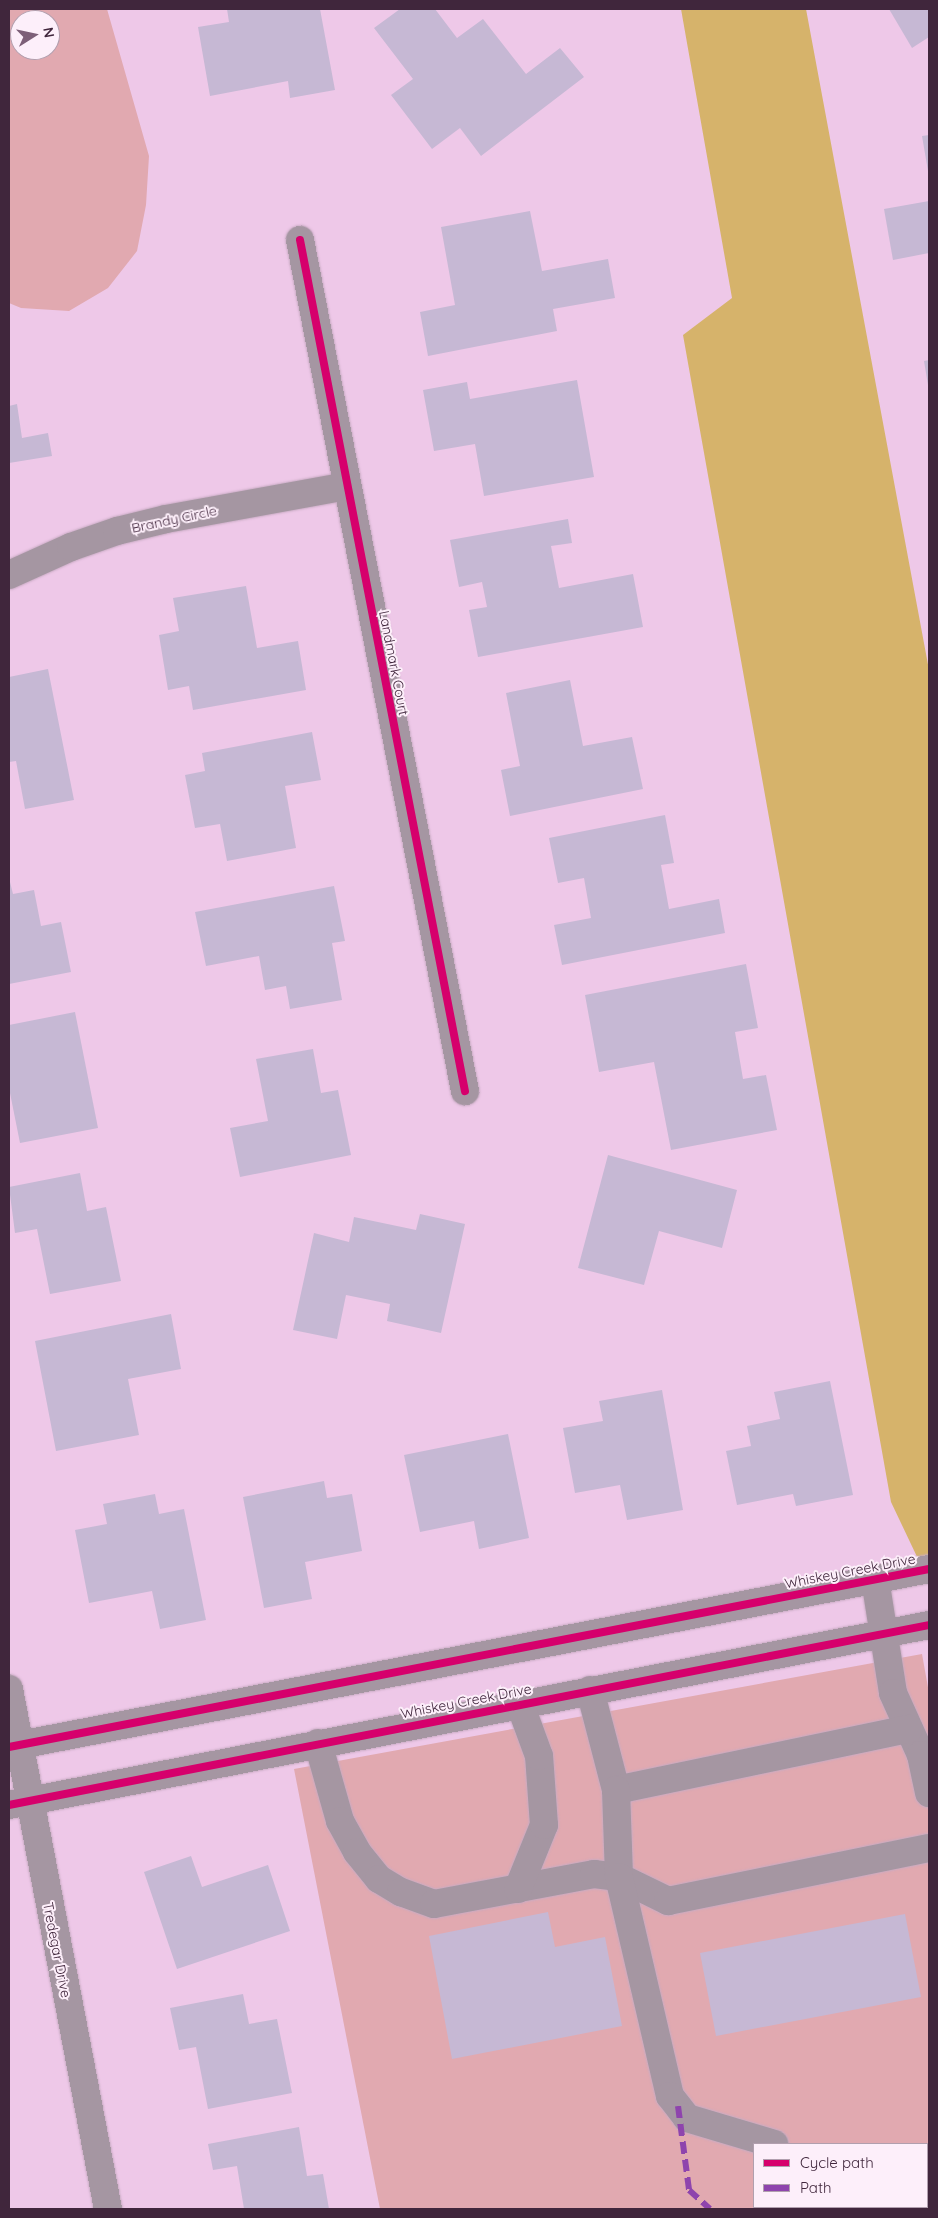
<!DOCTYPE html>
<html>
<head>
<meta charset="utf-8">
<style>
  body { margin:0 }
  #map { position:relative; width:938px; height:2218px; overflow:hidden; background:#eec8e8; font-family:Quicksand,sans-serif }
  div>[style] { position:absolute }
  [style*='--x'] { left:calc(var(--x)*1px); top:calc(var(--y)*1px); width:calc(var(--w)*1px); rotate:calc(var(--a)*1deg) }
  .green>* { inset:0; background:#e1a9b0 }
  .water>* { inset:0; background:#d6b36b }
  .building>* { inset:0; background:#c6b8d4 }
  .roads { filter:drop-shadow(0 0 1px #c8abc3) drop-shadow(0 0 1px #c8abc3) }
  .minor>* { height:28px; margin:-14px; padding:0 14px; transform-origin:14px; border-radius:14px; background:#a596a2 }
  .quiet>* { height:6px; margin-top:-3px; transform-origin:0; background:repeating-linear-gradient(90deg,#8e44ad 0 12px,transparent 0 18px) }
  .cycleway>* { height:8px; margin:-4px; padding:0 4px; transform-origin:4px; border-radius:4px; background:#d6006c }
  span { translate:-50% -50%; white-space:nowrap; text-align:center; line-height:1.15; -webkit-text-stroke:4px #fdeffa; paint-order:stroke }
  .street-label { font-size:14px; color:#40263c }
  .frame { position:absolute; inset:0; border:10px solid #40263c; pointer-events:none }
  .legend { position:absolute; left:753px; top:2143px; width:175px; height:65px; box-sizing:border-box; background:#fdeffa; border:1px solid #b19fae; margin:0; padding:6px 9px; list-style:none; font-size:15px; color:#40263c }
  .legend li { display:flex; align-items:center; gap:10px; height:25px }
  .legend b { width:25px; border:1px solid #b19fae }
  .north { position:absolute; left:10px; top:10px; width:50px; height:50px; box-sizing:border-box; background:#fdeffa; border:1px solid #b19fae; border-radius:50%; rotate:80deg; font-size:14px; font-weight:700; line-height:20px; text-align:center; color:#40263c }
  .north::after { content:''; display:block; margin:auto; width:18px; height:22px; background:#7d5f78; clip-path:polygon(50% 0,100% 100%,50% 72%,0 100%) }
</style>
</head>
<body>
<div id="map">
  <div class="green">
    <div style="clip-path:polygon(evenodd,9px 9px,107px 9px,149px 156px,146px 205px,137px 251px,108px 288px,69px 311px,21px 308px,9px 303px,9px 9px,20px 20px,50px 20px,50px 50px,20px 50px,20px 20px)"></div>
    <div style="clip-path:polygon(evenodd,922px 1654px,929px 1693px,929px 2209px,380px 2209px,294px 1769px,922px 1654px,754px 2144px,927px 2144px,927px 2207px,754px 2207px,754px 2144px)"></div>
  </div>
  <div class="water">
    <div style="clip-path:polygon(681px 9px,806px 9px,929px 670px,929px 1582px,891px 1502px,683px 335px,732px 298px)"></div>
  </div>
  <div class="building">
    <div style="clip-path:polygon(227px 9px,320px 9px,335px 90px,290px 98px,288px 81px,210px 96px,198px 27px,229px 22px)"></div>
    <div style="clip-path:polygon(400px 9px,435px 9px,457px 38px,483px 19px,526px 74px,560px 48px,584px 77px,481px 156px,460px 128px,432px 149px,391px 95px,413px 79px,374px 28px)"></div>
    <div style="clip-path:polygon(889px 9px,929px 9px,929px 37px,912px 48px)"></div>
    <div style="clip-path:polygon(929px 135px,929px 171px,928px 171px,922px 136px)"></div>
    <div style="clip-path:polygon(929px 201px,929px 253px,893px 260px,884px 209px)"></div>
    <div style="clip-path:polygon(530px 211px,542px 271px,608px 259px,615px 298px,553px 309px,557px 331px,428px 356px,420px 312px,455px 305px,441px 227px)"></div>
    <div style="clip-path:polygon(929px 360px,929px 384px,928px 385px,924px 361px)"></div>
    <div style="clip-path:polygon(577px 380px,594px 477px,484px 496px,475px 444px,434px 451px,423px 390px,467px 382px,470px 399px)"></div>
    <div style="clip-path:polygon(17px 404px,22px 438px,48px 433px,52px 456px,9px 463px,9px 406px)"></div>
    <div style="clip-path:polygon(568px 519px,572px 543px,551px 546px,559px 588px,633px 574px,643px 627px,478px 657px,469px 610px,487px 607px,482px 582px,459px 587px,450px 540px)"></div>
    <div style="clip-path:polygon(246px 586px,257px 648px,298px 641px,306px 690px,193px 710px,189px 686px,168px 690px,159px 635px,179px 631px,173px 598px)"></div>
    <div style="clip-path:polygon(48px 669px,74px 800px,25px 809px,16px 761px,9px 762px,9px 677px)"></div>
    <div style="clip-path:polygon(570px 680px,583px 746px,632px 737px,643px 789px,510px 816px,501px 770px,520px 766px,506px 693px)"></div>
    <div style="clip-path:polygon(312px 732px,321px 780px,285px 786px,296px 848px,227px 861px,220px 824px,195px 828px,185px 775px,205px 771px,202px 753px)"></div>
    <div style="clip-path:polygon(665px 815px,674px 863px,661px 865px,669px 909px,719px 899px,725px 933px,562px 965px,554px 925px,591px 918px,584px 878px,558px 883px,549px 838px)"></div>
    <div style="clip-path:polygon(9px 878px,13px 894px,34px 890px,41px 926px,61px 922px,71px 972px,9px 984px)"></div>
    <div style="clip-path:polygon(334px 886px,345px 941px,332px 943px,342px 1000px,290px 1009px,286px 986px,265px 990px,259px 956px,206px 966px,195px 912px)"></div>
    <div style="clip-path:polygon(746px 964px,758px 1028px,735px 1032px,743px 1079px,766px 1075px,777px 1130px,671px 1150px,654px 1062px,599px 1072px,585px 995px)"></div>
    <div style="clip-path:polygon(75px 1012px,98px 1128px,20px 1143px,9px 1088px,9px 1025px)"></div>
    <div style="clip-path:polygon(313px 1049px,321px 1093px,338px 1090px,351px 1155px,240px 1177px,230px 1128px,268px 1121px,256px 1059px)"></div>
    <div style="clip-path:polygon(608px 1155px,737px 1190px,722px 1248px,659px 1231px,644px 1285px,578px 1268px)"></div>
    <div style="clip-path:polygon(80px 1173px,87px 1211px,106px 1207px,121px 1281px,50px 1294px,37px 1229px,15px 1233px,9px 1187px)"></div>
    <div style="clip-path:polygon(420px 1214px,465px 1224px,441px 1333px,387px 1321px,390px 1304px,346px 1295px,337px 1339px,293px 1330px,314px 1233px,349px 1242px,354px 1217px,416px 1230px)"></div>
    <div style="clip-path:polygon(171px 1314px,181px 1369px,128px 1379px,139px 1435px,56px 1451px,35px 1341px)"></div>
    <div style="clip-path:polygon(830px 1381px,853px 1495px,796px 1506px,793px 1494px,737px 1505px,726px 1451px,751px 1446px,747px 1426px,780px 1419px,774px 1392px)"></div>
    <div style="clip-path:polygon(662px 1390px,683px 1510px,627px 1520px,620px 1485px,575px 1493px,563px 1428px,603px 1421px,599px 1401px)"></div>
    <div style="clip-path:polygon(508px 1434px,529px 1538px,479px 1549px,474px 1521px,420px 1532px,404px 1455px)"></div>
    <div style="clip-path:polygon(324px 1481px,327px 1498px,352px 1494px,362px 1551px,305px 1562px,312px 1599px,264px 1608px,243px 1497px)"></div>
    <div style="clip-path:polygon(155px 1494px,159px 1514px,184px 1509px,206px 1620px,160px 1629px,152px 1591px,89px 1603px,75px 1530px,107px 1524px,103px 1504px)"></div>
    <div style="clip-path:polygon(191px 1856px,202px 1887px,268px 1865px,290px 1931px,177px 1969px,144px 1872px)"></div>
    <div style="clip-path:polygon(548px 1912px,555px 1947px,605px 1937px,622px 2026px,452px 2059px,429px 1936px)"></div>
    <div style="clip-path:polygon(905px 1914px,921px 1997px,716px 2036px,700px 1953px)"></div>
    <div style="clip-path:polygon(243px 1994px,249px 2024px,277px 2019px,292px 2093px,208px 2109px,196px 2047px,179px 2050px,170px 2008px)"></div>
    <div style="clip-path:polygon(299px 2127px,307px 2176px,323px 2174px,329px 2209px,244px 2209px,237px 2166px,213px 2170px,208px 2144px)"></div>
  </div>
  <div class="roads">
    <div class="minor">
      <div style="--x:300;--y:240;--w:867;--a:79.03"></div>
      <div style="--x:9;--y:575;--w:68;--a:-24.3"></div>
      <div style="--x:71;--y:547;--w:49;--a:-19.2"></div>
      <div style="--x:117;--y:531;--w:50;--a:-13.8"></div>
      <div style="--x:166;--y:519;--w:184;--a:-10.3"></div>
      <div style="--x:875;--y:1579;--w:115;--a:81"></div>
      <div style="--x:893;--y:1693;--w:68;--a:65.7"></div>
      <div style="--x:921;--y:1755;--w:39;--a:78"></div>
      <div style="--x:9;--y:1689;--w:529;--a:79.22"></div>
      <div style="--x:590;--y:1690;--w:103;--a:75.4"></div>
      <div style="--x:616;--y:1790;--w:299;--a:-11.8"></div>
      <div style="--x:318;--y:1743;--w:81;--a:74.2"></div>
      <div style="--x:340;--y:1821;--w:35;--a:61"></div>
      <div style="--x:357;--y:1852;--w:35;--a:51"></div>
      <div style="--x:379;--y:1879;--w:26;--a:31"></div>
      <div style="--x:401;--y:1892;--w:35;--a:20"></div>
      <div style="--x:434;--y:1904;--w:163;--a:-10.6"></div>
      <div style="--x:594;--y:1874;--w:25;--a:7"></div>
      <div style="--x:619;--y:1877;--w:55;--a:26.1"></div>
      <div style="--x:668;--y:1901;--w:266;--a:-11.5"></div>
      <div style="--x:9;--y:1747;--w:937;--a:-10.95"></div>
      <div style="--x:616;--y:1790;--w:87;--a:88"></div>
      <div style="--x:619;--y:1877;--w:225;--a:76.9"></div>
      <div style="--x:670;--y:2096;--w:28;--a:52"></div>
      <div style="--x:687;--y:2118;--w:91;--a:16.6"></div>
      <div style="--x:9;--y:1805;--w:937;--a:-11.07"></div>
      <div style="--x:518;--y:1889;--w:69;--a:-67.9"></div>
      <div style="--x:544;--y:1825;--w:69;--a:-94.1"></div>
      <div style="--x:539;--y:1756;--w:55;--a:-110.1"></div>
      <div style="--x:927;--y:2181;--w:2;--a:0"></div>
    </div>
  </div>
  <div class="quiet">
    <div style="--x:678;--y:2106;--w:85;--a:82.5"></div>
    <div style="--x:689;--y:2190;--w:28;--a:42"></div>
  </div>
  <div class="cycleway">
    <div style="--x:300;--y:240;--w:867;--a:79.03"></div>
    <div style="--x:9;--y:1747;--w:937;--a:-10.95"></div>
    <div style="--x:9;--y:1805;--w:937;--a:-11.07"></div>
  </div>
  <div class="street-label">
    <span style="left:174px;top:519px;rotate:-12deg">Brandy Circle</span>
    <span style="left:394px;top:663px;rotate:79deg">Landmark Court</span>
    <span style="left:850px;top:1571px;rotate:-11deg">Whiskey Creek Drive</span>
    <span style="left:466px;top:1701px;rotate:-11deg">Whiskey Creek Drive</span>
    <span style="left:57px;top:1950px;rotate:79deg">Tredegar Drive</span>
  </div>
  <div class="frame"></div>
  <ul class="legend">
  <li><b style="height:6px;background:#d6006c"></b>Cycle path</li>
  <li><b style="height:6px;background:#8e44ad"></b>Path</li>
  </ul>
  <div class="north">N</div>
</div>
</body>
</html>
